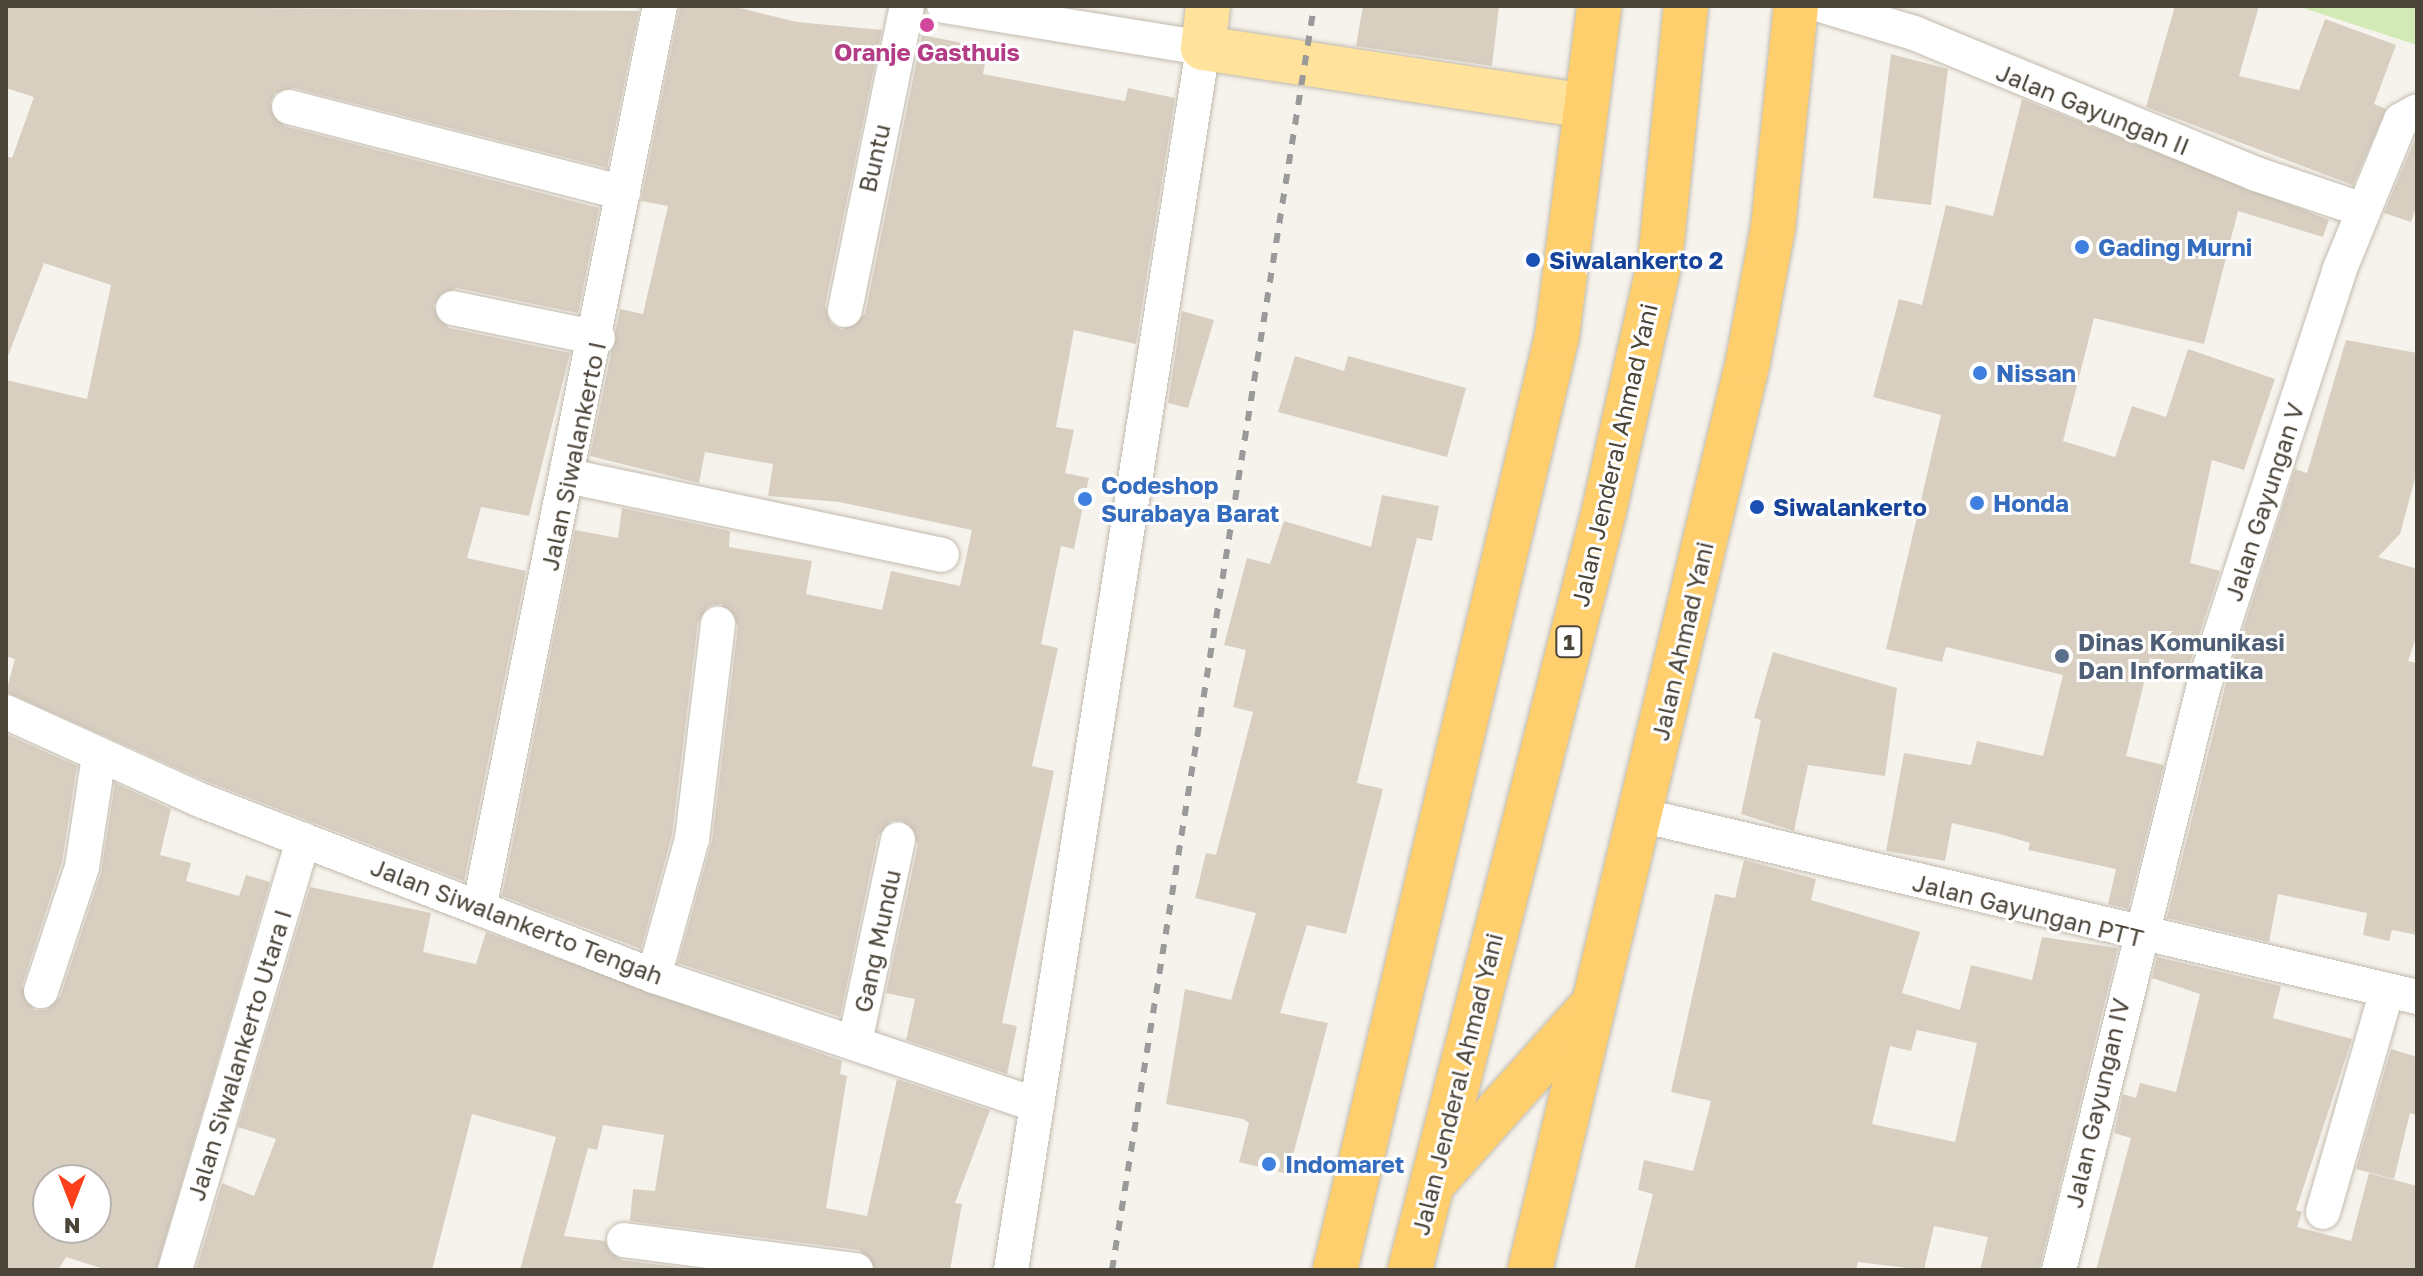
<!DOCTYPE html>
<html>
<head>
<meta charset="utf-8">
<style>
  body { margin:0 }
  #map { position:relative; width:2423px; height:1276px; overflow:hidden; background:#f6f3ec; font-family:"Golos Text",sans-serif }
  div>[style] { position:absolute }
  [style*='--x'] { left:calc(var(--x)*1px); top:calc(var(--y)*1px); width:calc(var(--w)*1px); rotate:calc(var(--a)*1deg) }
  .green>* { inset:0; background:#d2eab5 }
  .building>* { inset:0; background:#d8cfc1 }
  .roads { filter:drop-shadow(0 0 2px #c2bbae) drop-shadow(0 0 2px #c2bbae) }
  .minor>* { height:34px; margin:-17px; padding:0 17px; transform-origin:17px; border-radius:17px; background:#fff }
  .major>* { height:44px; margin:-22px; padding:0 22px; transform-origin:22px; border-radius:22px; background:#ffe39c }
  .highway>* { height:44px; margin:-22px; padding:0 22px; transform-origin:22px; border-radius:22px; background:#ffcf6e }
  .rail>* { height:6px; margin-top:-3px; transform-origin:0; background:repeating-linear-gradient(90deg,#9a9a9a 0 10px,transparent 0 20px) }
  .dots>* { width:22px; height:22px; translate:-50% -50%; box-sizing:border-box; border:4px solid #fff; border-radius:50% }
  span { translate:-50% -50%; white-space:nowrap; text-align:center; line-height:1.15; -webkit-text-stroke:6px #fff; paint-order:stroke }
  .shield-label span { padding:2px 6px; background:#fff; border:2px solid; border-radius:6px; -webkit-text-stroke-width:0 }
  .shield-label { font-size:22px; color:#4b4439; font-weight:700 }
  .hotel-label { font-size:24px; color:#b23c85; font-weight:700 }
  .street-label { font-size:24px; color:#4b4439 }
  .shop-label { font-size:24px; color:#366cbe; font-weight:700 }
  .left { translate:0 -50%; text-align:left }
  .transit-label { font-size:24px; color:#164399; font-weight:700 }
  .service-label { font-size:24px; color:#4e5e75; font-weight:700 }
  .frame { position:absolute; inset:0; border:8px solid #4b4439; pointer-events:none }
  .north { position:absolute; left:32px; top:1164px; width:80px; height:80px; box-sizing:border-box; background:#fff; border:2px solid #b7b4b0; border-radius:50%; rotate:180deg; font-size:22px; font-weight:700; line-height:32px; text-align:center; color:#4b4439 }
  .north::after { content:''; display:block; margin:auto; width:28px; height:36px; background:#fc3f1d; clip-path:polygon(50% 0,100% 100%,50% 72%,0 100%) }
</style>
</head>
<body>
<div id="map">
  <div class="green">
    <div style="clip-path:polygon(2297px 6px,2417px 6px,2417px 45px)"></div>
  </div>
  <div class="building">
    <div style="clip-path:polygon(6px 6px,639px 11px,607px 168px,294px 88px,275px 93px,270px 103px,284px 126px,599px 208px,578px 313px,456px 288px,433px 305px,449px 328px,570px 353px,529px 516px,481px 507px,467px 558px,526px 571px,464px 881px,208px 782px,6px 692px,15px 659px,6px 656px,6px 380px,87px 399px,111px 285px,44px 263px,6px 361px,6px 156px,12px 158px,34px 97px,6px 88px)"></div>
    <div style="clip-path:polygon(680px 6px,732px 6px,797px 22px,882px 30px,825px 306px,831px 324px,842px 330px,865px 314px,922px 35px,988px 48px,983px 74px,1125px 101px,1128px 88px,1175px 98px,1136px 344px,1074px 330px,1056px 427px,1074px 430px,1065px 473px,1089px 478px,1074px 549px,1061px 546px,1041px 644px,1058px 648px,1032px 766px,1054px 771px,1002px 1023px,1017px 1026px,1007px 1074px,906px 1040px,915px 999px,886px 993px,918px 844px,903px 821px,891px 821px,878px 836px,840px 1017px,678px 963px,712px 841px,738px 626px,721px 604px,709px 606px,698px 622px,672px 835px,641px 949px,502px 896px,575px 530px,618px 538px,622px 508px,730px 531px,729px 547px,812px 561px,806px 594px,882px 610px,891px 571px,960px 586px,972px 530px,839px 502px,768px 496px,773px 464px,705px 452px,699px 483px,590px 456px,620px 309px,643px 314px,668px 206px,641px 201px)"></div>
    <div style="clip-path:polygon(1363px 6px,1499px 6px,1492px 66px,1356px 46px)"></div>
    <div style="clip-path:polygon(2175px 6px,2259px 6px,2239px 76px,2299px 90px,2325px 19px,2396px 45px,2374px 104px,2386px 109px,2353px 185px,2146px 107px)"></div>
    <div style="clip-path:polygon(1891px 54px,1948px 69px,1931px 205px,1873px 198px)"></div>
    <div style="clip-path:polygon(2022px 99px,2329px 220px,2323px 237px,2238px 211px,2204px 344px,2094px 318px,2063px 441px,2115px 457px,2132px 406px,2166px 417px,2188px 349px,2275px 379px,2244px 470px,2212px 460px,2190px 563px,2220px 571px,2188px 669px,2150px 658px,2126px 756px,2164px 765px,2128px 909px,2108px 904px,2116px 869px,2028px 850px,2030px 843px,2000px 834px,1952px 823px,1945px 861px,1886px 851px,1904px 753px,1971px 765px,1977px 741px,2043px 756px,2063px 675px,1946px 647px,1942px 662px,1886px 649px,1941px 415px,1873px 397px,1899px 299px,1922px 305px,1946px 205px,1993px 216px)"></div>
    <div style="clip-path:polygon(2417px 134px,2417px 205px,2411px 222px,2384px 213px)"></div>
    <div style="clip-path:polygon(1182px 311px,1214px 320px,1188px 408px,1168px 403px)"></div>
    <div style="clip-path:polygon(2346px 340px,2417px 353px,2417px 471px,2400px 534px,2378px 557px,2417px 569px,2417px 635px,2408px 661px,2417px 663px,2417px 935px,2392px 930px,2389px 941px,2363px 935px,2367px 913px,2278px 894px,2269px 942px,2167px 918px,2227px 679px,2295px 469px,2307px 473px)"></div>
    <div style="clip-path:polygon(1295px 356px,1344px 371px,1348px 356px,1466px 388px,1447px 457px,1278px 412px)"></div>
    <div style="clip-path:polygon(1382px 495px,1439px 506px,1432px 541px,1417px 538px,1357px 783px,1383px 789px,1346px 934px,1307px 925px,1280px 1013px,1328px 1023px,1288px 1174px,1239px 1162px,1249px 1123px,1243px 1119px,1166px 1104px,1185px 989px,1231px 1000px,1256px 913px,1195px 898px,1206px 853px,1216px 855px,1253px 712px,1233px 707px,1246px 650px,1224px 645px,1247px 558px,1270px 564px,1284px 521px,1371px 547px)"></div>
    <div style="clip-path:polygon(1773px 652px,1897px 688px,1885px 776px,1808px 765px,1794px 831px,1741px 814px,1761px 720px,1754px 718px)"></div>
    <div style="clip-path:polygon(evenodd,6px 734px,77px 766px,62px 862px,22px 986px,34px 1010px,46px 1010px,60px 997px,101px 873px,115px 783px,171px 809px,160px 855px,191px 863px,186px 881px,239px 896px,246px 875px,270px 882px,156px 1270px,107px 1270px,66px 1257px,58px 1270px,6px 1270px,6px 734px,48px 1180px,96px 1180px,96px 1228px,48px 1228px,48px 1180px)"></div>
    <div style="clip-path:polygon(evenodd,1744px 860px,1816px 879px,1811px 900px,1920px 932px,1902px 993px,1960px 1010px,1971px 965px,2032px 980px,2042px 937px,2118px 948px,2039px 1270px,1980px 1270px,1988px 1237px,1934px 1226px,1924px 1270px,1858px 1262px,1856px 1270px,1634px 1270px,1653px 1194px,1638px 1190px,1644px 1160px,1693px 1171px,1711px 1101px,1671px 1092px,1715px 894px,1735px 898px,1744px 860px,1917px 1030px,1977px 1043px,1955px 1142px,1872px 1124px,1890px 1046px,1911px 1051px,1917px 1030px)"></div>
    <div style="clip-path:polygon(310px 887px,431px 913px,423px 952px,476px 964px,486px 932px,842px 1061px,840px 1074px,847px 1076px,826px 1208px,867px 1216px,897px 1079px,990px 1110px,955px 1203px,962px 1204px,950px 1270px,876px 1270px,859px 1250px,630px 1221px,633px 1189px,655px 1191px,664px 1135px,603px 1125px,597px 1150px,588px 1148px,564px 1236px,605px 1241px,621px 1260px,700px 1270px,520px 1270px,556px 1137px,472px 1114px,432px 1270px,196px 1270px,222px 1183px,254px 1196px,276px 1139px,238px 1127px)"></div>
    <div style="clip-path:polygon(2157px 957px,2281px 986px,2273px 1018px,2352px 1039px,2296px 1210px,2302px 1212px,2297px 1227px,2351px 1241px,2369px 1173px,2417px 1186px,2417px 1270px,2096px 1270px,2131px 1138px,2114px 1133px,2123px 1094px,2136px 1098px,2140px 1083px,2176px 1092px,2200px 994px,2152px 978px)"></div>
    <div style="clip-path:polygon(2391px 1049px,2417px 1057px,2417px 1115px,2410px 1113px,2394px 1179px,2356px 1169px)"></div>
  </div>
  <div class="roads">
    <div class="minor">
      <div style="--x:944;--y:6;--w:262;--a:9.2"></div>
      <div style="--x:1203;--y:48;--w:1237;--a:98.93"></div>
      <div style="--x:1824;--y:6;--w:94;--a:16.7"></div>
      <div style="--x:1914;--y:33;--w:370;--a:22.4"></div>
      <div style="--x:2256;--y:174;--w:113;--a:18.6"></div>
      <div style="--x:289;--y:107;--w:345;--a:14.4"></div>
      <div style="--x:453;--y:308;--w:148;--a:11.7"></div>
      <div style="--x:845;--y:310;--w:310;--a:-78.5"></div>
      <div style="--x:568;--y:476;--w:382;--a:11.9"></div>
      <div style="--x:6;--y:712;--w:213;--a:24.4"></div>
      <div style="--x:200;--y:800;--w:487;--a:21.2"></div>
      <div style="--x:654;--y:976;--w:404;--a:18.6"></div>
      <div style="--x:1640;--y:815;--w:798;--a:13.18"></div>
      <div style="--x:480;--y:904;--w:916;--a:-78.67"></div>
      <div style="--x:654;--y:976;--w:142;--a:-74.5"></div>
      <div style="--x:692;--y:839;--w:217;--a:-83.1"></div>
      <div style="--x:41;--y:991;--w:131;--a:-71.7"></div>
      <div style="--x:82;--y:867;--w:112;--a:-81.3"></div>
      <div style="--x:855;--y:1042;--w:207;--a:-78"></div>
      <div style="--x:2323;--y:1212;--w:231;--a:-73.9"></div>
      <div style="--x:624;--y:1240;--w:234;--a:7.4"></div>
      <div style="--x:175;--y:1270;--w:449;--a:-73.4"></div>
      <div style="--x:2059;--y:1270;--w:603;--a:-76.08"></div>
      <div style="--x:2204;--y:685;--w:435;--a:-71.9"></div>
      <div style="--x:2339;--y:271;--w:163;--a:-67.7"></div>
      <div style="--x:2401;--y:120;--w:18;--a:-29"></div>
    </div>
    <div class="major">
      <div style="--x:1208;--y:6;--w:42;--a:96.8"></div>
      <div style="--x:1203;--y:48;--w:387;--a:8.6"></div>
    </div>
    <div class="highway">
      <div style="--x:1435;--y:1181;--w:231;--a:-48.2"></div>
      <div style="--x:1335;--y:1270;--w:960;--a:-76.63"></div>
      <div style="--x:1557;--y:336;--w:333;--a:-82.7"></div>
      <div style="--x:1410;--y:1270;--w:783;--a:-75.66"></div>
      <div style="--x:1604;--y:511;--w:256;--a:-77.4"></div>
      <div style="--x:1660;--y:261;--w:256;--a:-84.2"></div>
      <div style="--x:1530;--y:1270;--w:935;--a:-76.51"></div>
      <div style="--x:1748;--y:361;--w:135;--a:-79.4"></div>
      <div style="--x:1773;--y:228;--w:223;--a:-84.1"></div>
    </div>
  </div>
  <div class="rail">
    <div style="--x:1112;--y:1270;--w:1280;--a:-80.92"></div>
  </div>
  <div class="dots">
    <div style="left:927px;top:25px;background:#d1479c"></div>
    <div style="left:2082px;top:247px;background:#3f7fe0"></div>
    <div style="left:1533px;top:260px;background:#1a4fb4"></div>
    <div style="left:1980px;top:373px;background:#3f7fe0"></div>
    <div style="left:1085px;top:499px;background:#3f7fe0"></div>
    <div style="left:1977px;top:503px;background:#3f7fe0"></div>
    <div style="left:1757px;top:507px;background:#1a4fb4"></div>
    <div style="left:2062px;top:656px;background:#5c6f8a"></div>
    <div style="left:1269px;top:1164px;background:#3f7fe0"></div>
  </div>
  <div class="shield-label">
    <span style="left:1569px;top:642px">1</span>
  </div>
  <div class="hotel-label">
    <span style="left:927px;top:52px">Oranje Gasthuis</span>
  </div>
  <div class="street-label">
    <span style="left:2093px;top:109px;rotate:22deg">Jalan Gayungan II</span>
    <span style="left:874px;top:158px;rotate:-77deg">Buntu</span>
    <span style="left:1614px;top:455px;rotate:-77deg">Jalan Jenderal Ahmad Yani</span>
    <span style="left:573px;top:456px;rotate:-78deg">Jalan Siwalankerto I</span>
    <span style="left:2264px;top:502px;rotate:-72deg">Jalan Gayungan V</span>
    <span style="left:1682px;top:641px;rotate:-77deg">Jalan Ahmad Yani</span>
    <span style="left:2028px;top:910px;rotate:14deg">Jalan Gayungan PTT</span>
    <span style="left:517px;top:921px;rotate:21deg">Jalan Siwalankerto Tengah</span>
    <span style="left:877px;top:941px;rotate:-78deg">Gang Mundu</span>
    <span style="left:239px;top:1055px;rotate:-73deg">Jalan Siwalankerto Utara I</span>
    <span style="left:1457px;top:1084px;rotate:-76deg">Jalan Jenderal Ahmad Yani</span>
    <span style="left:2097px;top:1103px;rotate:-77deg">Jalan Gayungan IV</span>
  </div>
  <div class="shop-label">
    <span class="left" style="left:2098px;top:247px">Gading Murni</span>
    <span class="left" style="left:1996px;top:373px">Nissan</span>
    <span class="left" style="left:1101px;top:499px">Codeshop<br>Surabaya Barat</span>
    <span class="left" style="left:1993px;top:503px">Honda</span>
    <span class="left" style="left:1285px;top:1164px">Indomaret</span>
  </div>
  <div class="transit-label">
    <span class="left" style="left:1549px;top:260px">Siwalankerto 2</span>
    <span class="left" style="left:1773px;top:507px">Siwalankerto</span>
  </div>
  <div class="service-label">
    <span class="left" style="left:2078px;top:656px">Dinas Komunikasi<br>Dan Informatika</span>
  </div>
  <div class="frame"></div>
  <div class="north">N</div>
</div>
</body>
</html>
